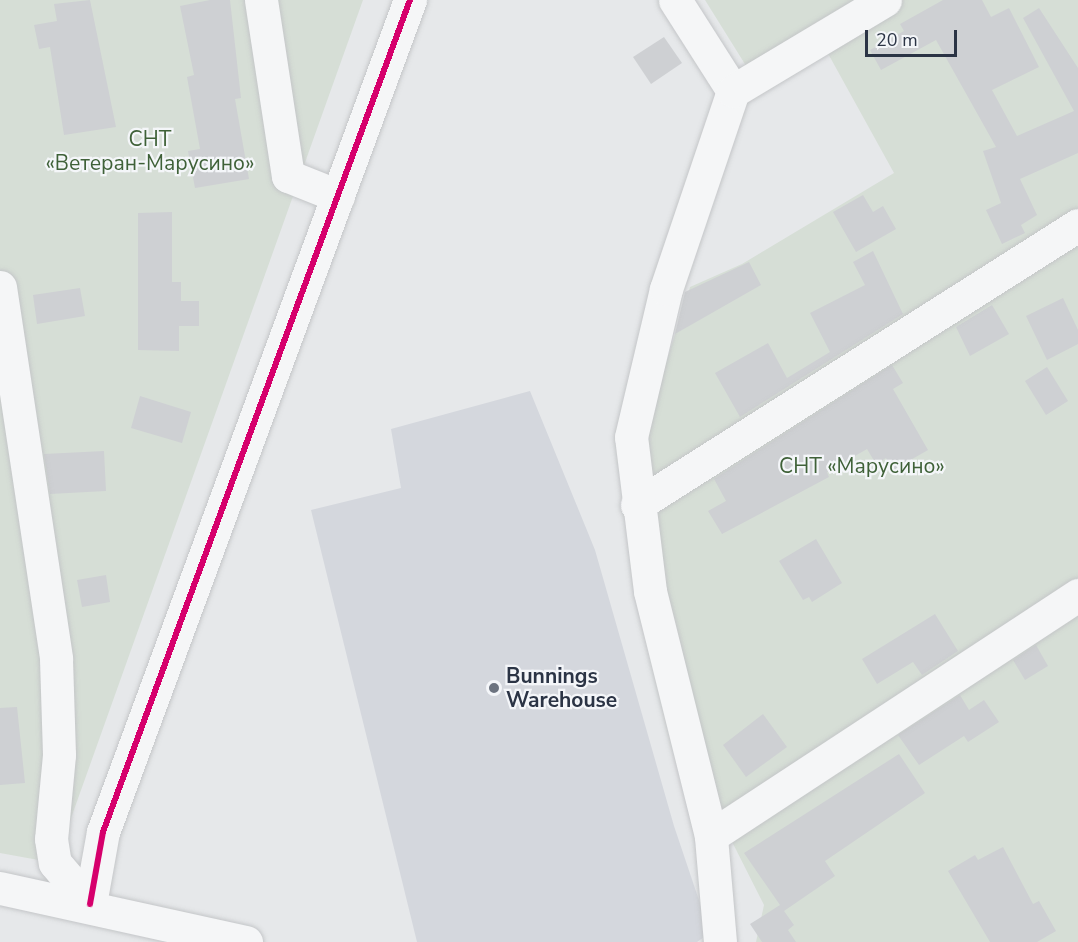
<!DOCTYPE html>
<html>
<head>
<meta charset="utf-8">
<style>
  body { margin:0 }
  #map { position:relative; width:1078px; height:942px; overflow:hidden; background:#e6e8ea; font-family:"Nunito Sans",sans-serif }
  div>[style] { position:absolute }
  [style*='--x'] { left:calc(var(--x)*1px); top:calc(var(--y)*1px); width:calc(var(--w)*1px); rotate:calc(var(--a)*1deg) }
  .built>* { inset:0; background:#d4d7dd }
  .green>* { inset:0; background:#d6ded6 }
  .building>* { inset:0; background:#ced0d3 }
  .roads { filter:drop-shadow(0 0 2px #c4c6c8) drop-shadow(0 0 2px #c4c6c8) }
  .minor>* { height:33px; margin:-16.5px; padding:0 16.5px; transform-origin:16.5px; border-radius:16.5px; background:#f5f6f7 }
  .cycleway>* { height:6px; margin:-3px; padding:0 3px; transform-origin:3px; border-radius:3px; background:#d6006c }
  .dots>* { width:16px; height:16px; translate:-50% -50%; box-sizing:border-box; border:3px solid #f4f6f9; border-radius:50% }
  span { translate:-50% -50%; white-space:nowrap; text-align:center; line-height:1.15; -webkit-text-stroke:4.5px #f4f6f9; paint-order:stroke }
  .park-label { font-size:21px; color:#3f6138 }
  .poi-label { font-size:21px; color:#2b3445; font-weight:700 }
  .left { translate:0 -50%; text-align:left }
  .scale { position:absolute; left:865px; top:30px; width:92px; height:27px; box-sizing:border-box; border:3px solid #2b3445; border-top:0; padding-left:8px; font-size:18px; line-height:21px; white-space:nowrap; color:#2b3445; -webkit-text-stroke:4px #f4f6f9; paint-order:stroke }
</style>
</head>
<body>
<div id="map">
  <div class="built">
    <div style="clip-path:polygon(530px 391px,595px 550px,674px 826px,710px 933px,697px 942px,417px 942px,311px 510px,401px 488px,391px 429px)"></div>
  </div>
  <div class="green">
    <div style="clip-path:polygon(0 0,363px 0,55px 863px,0 853px)"></div>
    <div style="clip-path:polygon(705px 0,1078px 0,1078px 942px,756px 942px,764px 905px,718px 814px,670px 648px,641px 442px,690px 287px,742px 264px,894px 173px,815px 30px,748px 69px)"></div>
  </div>
  <div class="building">
    <div style="clip-path:polygon(90px 0,116px 127px,64px 135px,50px 47px,39px 49px,34px 25px,57px 21px,54px 4px)"></div>
    <div style="clip-path:polygon(210px 0,230px 0,241px 98px,235px 99px,249px 179px,195px 188px,188px 151px,200px 149px,187px 77px,194px 75px,180px 6px)"></div>
    <div style="clip-path:polygon(943px 0,982px 0,991px 17px,1009px 8px,1039px 67px,992px 90px,1017px 136px,1074px 111px,1023px 18px,1039px 8px,1078px 68px,1078px 153px,1020px 179px,1037px 215px,1021px 225px,1025px 233px,1002px 244px,986px 210px,1001px 203px,983px 151px,996px 147px,936px 40px,881px 70px,870px 50px,904px 31px,900px 24px)"></div>
    <div style="clip-path:polygon(664px 37px,682px 63px,651px 84px,633px 57px)"></div>
    <div style="clip-path:polygon(863px 195px,873px 212px,883px 206px,896px 229px,856px 252px,833px 212px)"></div>
    <div style="clip-path:polygon(172px 212px,172px 282px,181px 282px,181px 301px,199px 301px,199px 326px,179px 326px,179px 351px,138px 350px,138px 213px)"></div>
    <div style="clip-path:polygon(873px 251px,903px 314px,740px 417px,715px 373px,768px 343px,787px 378px,830px 352px,810px 313px,865px 285px,853px 262px)"></div>
    <div style="clip-path:polygon(749px 262px,761px 285px,675px 334px,685px 292px)"></div>
    <div style="clip-path:polygon(80px 288px,85px 316px,37px 324px,33px 295px)"></div>
    <div style="clip-path:polygon(1063px 298px,1078px 330px,1078px 344px,1047px 360px,1026px 316px)"></div>
    <div style="clip-path:polygon(992px 305px,1009px 334px,970px 356px,956px 327px)"></div>
    <div style="clip-path:polygon(892px 365px,903px 383px,893px 389px,928px 450px,893px 470px,886px 458px,876px 464px,867px 449px,827px 472px,829px 477px,722px 534px,708px 511px,726px 501px,714px 479px)"></div>
    <div style="clip-path:polygon(1047px 367px,1068px 401px,1046px 415px,1025px 381px)"></div>
    <div style="clip-path:polygon(140px 396px,191px 412px,182px 443px,131px 428px)"></div>
    <div style="clip-path:polygon(104px 451px,106px 491px,50px 494px,44px 454px)"></div>
    <div style="clip-path:polygon(816px 539px,842px 583px,812px 602px,809px 597px,803px 600px,779px 561px)"></div>
    <div style="clip-path:polygon(106px 575px,110px 602px,82px 607px,77px 580px)"></div>
    <div style="clip-path:polygon(935px 614px,958px 651px,922px 675px,913px 662px,877px 684px,862px 659px)"></div>
    <div style="clip-path:polygon(1036px 645px,1048px 666px,1025px 680px,1013px 660px)"></div>
    <div style="clip-path:polygon(960px 695px,969px 710px,984px 700px,999px 722px,968px 742px,964px 736px,919px 765px,898px 735px)"></div>
    <div style="clip-path:polygon(17px 707px,25px 783px,0 785px,0 708px)"></div>
    <div style="clip-path:polygon(763px 714px,787px 747px,746px 777px,723px 745px)"></div>
    <div style="clip-path:polygon(899px 754px,925px 793px,825px 861px,835px 876px,784px 911px,794px 925px,788px 930px,796px 942px,762px 942px,750px 924px,780px 905px,744px 853px)"></div>
    <div style="clip-path:polygon(1003px 847px,1033px 904px,1039px 901px,1056px 931px,1037px 942px,990px 942px,948px 871px,975px 855px,978px 860px)"></div>
  </div>
  <div class="roads">
    <div class="minor">
      <div style="--x:261;--y:0;--w:178;--a:81.3"></div>
      <div style="--x:288;--y:176;--w:54;--a:21.8"></div>
      <div style="--x:675;--y:0;--w:108;--a:57.5"></div>
      <div style="--x:0;--y:287;--w:376;--a:81.4"></div>
      <div style="--x:56;--y:659;--w:96;--a:88.2"></div>
      <div style="--x:59;--y:755;--w:84;--a:95.4"></div>
      <div style="--x:51;--y:839;--w:24;--a:81"></div>
      <div style="--x:55;--y:863;--w:54;--a:49.5"></div>
      <div style="--x:637;--y:505;--w:522;--a:-32.41"></div>
      <div style="--x:711;--y:836;--w:439;--a:-33.3"></div>
      <div style="--x:0;--y:888;--w:252;--a:12.4"></div>
      <div style="--x:90;--y:904;--w:73;--a:-79.8"></div>
      <div style="--x:103;--y:832;--w:887;--a:-69.75"></div>
      <div style="--x:720;--y:942;--w:106;--a:-94.9"></div>
      <div style="--x:711;--y:836;--w:252;--a:-104"></div>
      <div style="--x:650;--y:591;--w:155;--a:-97"></div>
      <div style="--x:631;--y:437;--w:152;--a:-76.7"></div>
      <div style="--x:666;--y:289;--w:209;--a:-71.3"></div>
      <div style="--x:733;--y:91;--w:177;--a:-30.9"></div>
    </div>
  </div>
  <div class="cycleway">
    <div style="--x:90;--y:904;--w:73;--a:-79.8"></div>
    <div style="--x:103;--y:832;--w:887;--a:-69.75"></div>
  </div>
  <div class="dots">
    <div style="left:494px;top:688px;background:#6c737f"></div>
  </div>
  <div class="park-label">
    <span style="left:150px;top:151px">СНТ<br>«Ветеран-Марусино»</span>
    <span style="left:862px;top:466px">СНТ «Марусино»</span>
  </div>
  <div class="poi-label">
    <span class="left" style="left:506px;top:688px">Bunnings<br>Warehouse</span>
  </div>
  <div class="scale">20 m</div>
</div>
</body>
</html>
